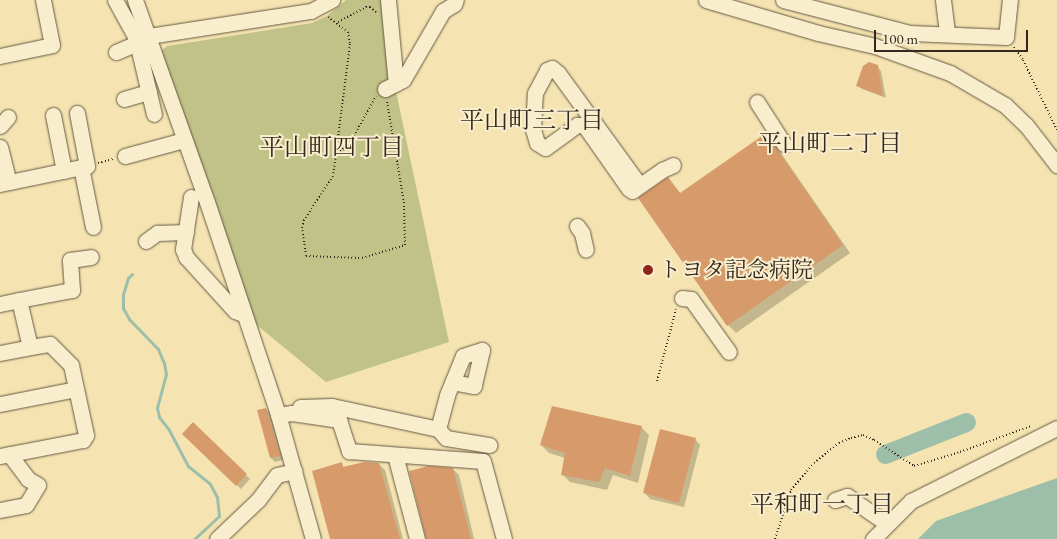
<!DOCTYPE html>
<html>
<head>
<meta charset="utf-8">
<style>
  body { margin:0 }
  #map { position:relative; width:1057px; height:539px; overflow:hidden; background:#f5e4b1; font-family:"EB Garamond","Noto Serif JP",serif }
  div>[style] { position:absolute }
  [style*='--x'] { left:calc(var(--x)*1px); top:calc(var(--y)*1px); width:calc(var(--w)*1px); rotate:calc(var(--a)*1deg) }
  .green>* { inset:0; background:#c1c288 }
  .water>* { inset:0; background:#9dbfa9 }
  .shadow>* { inset:0; background:#0003 }
  .stream>* { height:3px; margin:-1.5px; padding:0 1.5px; transform-origin:1.5px; border-radius:1.5px; background:#9dbfa9 }
  .river>* { height:19px; margin:-9.5px; padding:0 9.5px; transform-origin:9.5px; border-radius:9.5px; background:#9dbfa9 }
  .building>* { inset:0; background:#d79b6b }
  .path>* { height:2px; margin-top:-1px; transform-origin:0; background:repeating-linear-gradient(90deg,#35291f 0 1px,transparent 0 3.5px) }
  .roads { filter:drop-shadow(0 0 1px #655844) drop-shadow(0 0 1px #655844) }
  .minor>* { height:15px; margin:-7.5px; padding:0 7.5px; transform-origin:7.5px; border-radius:7.5px; background:#f8edcc }
  .dots>* { width:14px; height:14px; translate:-50% -50%; box-sizing:border-box; border:2px solid #f8edcc; border-radius:50% }
  span { translate:-50% -50%; white-space:nowrap; text-align:center; line-height:1.15; -webkit-text-stroke:4px #f8edcc; paint-order:stroke }
  .poi-label { font-size:22px; color:#35291f }
  .left { translate:0 -50%; text-align:left }
  .neighbourhood-label { font-size:24px; color:#35291f }
  .scale { position:absolute; left:874px; top:30px; width:154px; height:22px; box-sizing:border-box; border:2px solid #35291f; border-top:0; padding-left:6px; font-size:15px; line-height:18px; white-space:nowrap; color:#35291f; -webkit-text-stroke:4px #f8edcc; paint-order:stroke }
</style>
</head>
<body>
<div id="map">
  <div class="green">
    <div style="clip-path:polygon(346px 0,385px 0,394px 82px,449px 342px,326px 382px,253px 322px,216px 203px,160px 52px,167px 46px,312px 23px,327px 16px)"></div>
  </div>
  <div class="water">
    <div style="clip-path:polygon(1057px 478px,1057px 539px,918px 539px,936px 521px)"></div>
  </div>
  <div class="shadow">
    <div style="clip-path:polygon(877px 66px,881px 71px,886px 98px,862px 89px,858px 85px)"></div>
    <div style="clip-path:polygon(766px 135px,774px 143px,850px 253px,736px 333px,728px 325px,640px 198px,668px 179px,681px 194px)"></div>
    <div style="clip-path:polygon(266px 409px,270px 413px,283px 460px,275px 462px,271px 458px,259px 411px)"></div>
    <div style="clip-path:polygon(193px 424px,250px 479px,241px 489px,184px 434px)"></div>
    <div style="clip-path:polygon(641px 427px,649px 435px,638px 483px,613px 475px,607px 490px,570px 482px,562px 474px,565px 458px,549px 453px,541px 445px)"></div>
    <div style="clip-path:polygon(695px 439px,700px 445px,684px 507px,650px 499px,645px 493px)"></div>
    <div style="clip-path:polygon(341px 464px,345px 468px,379px 464px,385px 470px,403px 539px,331px 539px)"></div>
    <div style="clip-path:polygon(453px 469px,459px 475px,474px 539px,427px 539px)"></div>
  </div>
  <div class="stream">
    <div style="--x:132;--y:274;--w:6;--a:135"></div>
    <div style="--x:128;--y:278;--w:17;--a:107"></div>
    <div style="--x:123;--y:294;--w:14;--a:90"></div>
    <div style="--x:123;--y:308;--w:13;--a:61"></div>
    <div style="--x:129;--y:319;--w:42;--a:46"></div>
    <div style="--x:158;--y:349;--w:15;--a:67"></div>
    <div style="--x:164;--y:363;--w:11;--a:80"></div>
    <div style="--x:166;--y:374;--w:35;--a:105"></div>
    <div style="--x:157;--y:408;--w:9;--a:77"></div>
    <div style="--x:159;--y:417;--w:16;--a:52"></div>
    <div style="--x:169;--y:430;--w:41;--a:62.2"></div>
    <div style="--x:188;--y:466;--w:28;--a:39"></div>
    <div style="--x:210;--y:484;--w:15;--a:62"></div>
    <div style="--x:217;--y:497;--w:19;--a:84"></div>
    <div style="--x:219;--y:516;--w:34;--a:137"></div>
  </div>
  <div class="river">
    <div style="--x:885;--y:454;--w:87;--a:-21.6"></div>
  </div>
  <div class="building">
    <div style="clip-path:polygon(869px 62px,878px 65px,883px 96px,856px 86px,863px 66px)"></div>
    <div style="clip-path:polygon(766px 133px,843px 245px,727px 326px,638px 198px,668px 177px,680px 193px)"></div>
    <div style="clip-path:polygon(552px 406px,642px 426px,630px 476px,605px 468px,599px 482px,561px 475px,565px 453px,540px 445px)"></div>
    <div style="clip-path:polygon(266px 408px,280px 456px,270px 458px,257px 410px)"></div>
    <div style="clip-path:polygon(193px 422px,247px 474px,236px 486px,182px 434px)"></div>
    <div style="clip-path:polygon(660px 429px,696px 438px,679px 503px,643px 493px)"></div>
    <div style="clip-path:polygon(342px 462px,343px 467px,364px 462px,379px 463px,400px 539px,330px 539px,312px 471px)"></div>
    <div style="clip-path:polygon(428px 466px,453px 468px,471px 539px,426px 539px,409px 471px)"></div>
  </div>
  <div class="path">
    <div style="--x:328;--y:17;--w:25;--a:37"></div>
    <div style="--x:348;--y:32;--w:12;--a:81"></div>
    <div style="--x:350;--y:44;--w:133;--a:97.3"></div>
    <div style="--x:333;--y:176;--w:53;--a:123.4"></div>
    <div style="--x:304;--y:220;--w:7;--a:106"></div>
    <div style="--x:302;--y:227;--w:29;--a:82"></div>
    <div style="--x:306;--y:256;--w:56;--a:2"></div>
    <div style="--x:362;--y:258;--w:45;--a:-16.8"></div>
    <div style="--x:405;--y:245;--w:42;--a:-91.4"></div>
    <div style="--x:404;--y:203;--w:103;--a:-99.5"></div>
    <div style="--x:338;--y:22;--w:32;--a:-28"></div>
    <div style="--x:366;--y:7;--w:4;--a:0"></div>
    <div style="--x:370;--y:7;--w:8;--a:40"></div>
    <div style="--x:1014;--y:47;--w:16;--a:55"></div>
    <div style="--x:1023;--y:60;--w:78;--a:64.1"></div>
    <div style="--x:338;--y:154;--w:21;--a:-47"></div>
    <div style="--x:352;--y:139;--w:49;--a:-60.8"></div>
    <div style="--x:98;--y:163;--w:16;--a:-15"></div>
    <div style="--x:657;--y:381;--w:74;--a:-75.2"></div>
    <div style="--x:775;--y:539;--w:52;--a:-71.9"></div>
    <div style="--x:791;--y:490;--w:35;--a:-50"></div>
    <div style="--x:814;--y:463;--w:32;--a:-39"></div>
    <div style="--x:839;--y:443;--w:13;--a:-23"></div>
    <div style="--x:851;--y:438;--w:12;--a:-14"></div>
    <div style="--x:863;--y:435;--w:12;--a:24"></div>
    <div style="--x:874;--y:440;--w:48;--a:33"></div>
    <div style="--x:914;--y:466;--w:48;--a:-16.9"></div>
    <div style="--x:960;--y:452;--w:76;--a:-20.1"></div>
  </div>
  <div class="roads">
    <div class="minor">
      <div style="--x:115;--y:0;--w:43;--a:61.1"></div>
      <div style="--x:136;--y:38;--w:177;--a:-8.8"></div>
      <div style="--x:311;--y:11;--w:24;--a:-28"></div>
      <div style="--x:135;--y:0;--w:214;--a:70.4"></div>
      <div style="--x:207;--y:202;--w:220;--a:71.5"></div>
      <div style="--x:277;--y:411;--w:133;--a:74.3"></div>
      <div style="--x:388;--y:0;--w:84;--a:84.6"></div>
      <div style="--x:706;--y:0;--w:117;--a:16.4"></div>
      <div style="--x:818;--y:33;--w:58;--a:12.8"></div>
      <div style="--x:875;--y:46;--w:80;--a:19.8"></div>
      <div style="--x:950;--y:73;--w:64;--a:30.2"></div>
      <div style="--x:1005;--y:105;--w:29;--a:44"></div>
      <div style="--x:1026;--y:125;--w:51;--a:52.2"></div>
      <div style="--x:783;--y:0;--w:131;--a:14.6"></div>
      <div style="--x:910;--y:33;--w:96;--a:2.4"></div>
      <div style="--x:1006;--y:37;--w:37;--a:-84"></div>
      <div style="--x:943;--y:0;--w:34;--a:83"></div>
      <div style="--x:136;--y:38;--w:78;--a:76.7"></div>
      <div style="--x:116;--y:52;--w:23;--a:-23"></div>
      <div style="--x:0;--y:56;--w:53;--a:-11.9"></div>
      <div style="--x:52;--y:45;--w:46;--a:-101.3"></div>
      <div style="--x:385;--y:89;--w:20;--a:-27"></div>
      <div style="--x:403;--y:80;--w:80;--a:-59.9"></div>
      <div style="--x:443;--y:11;--w:13;--a:-32"></div>
      <div style="--x:454;--y:4;--w:4;--a:-63"></div>
      <div style="--x:124;--y:99;--w:26;--a:-16"></div>
      <div style="--x:757;--y:102;--w:50;--a:57.3"></div>
      <div style="--x:53;--y:115;--w:57;--a:78.9"></div>
      <div style="--x:0;--y:126;--w:12;--a:-48"></div>
      <div style="--x:0;--y:147;--w:36;--a:76"></div>
      <div style="--x:125;--y:156;--w:61;--a:-15.2"></div>
      <div style="--x:81;--y:167;--w:61;--a:78.7"></div>
      <div style="--x:0;--y:184;--w:89;--a:-11.7"></div>
      <div style="--x:87;--y:166;--w:54;--a:-100.7"></div>
      <div style="--x:629;--y:189;--w:78;--a:-125.1"></div>
      <div style="--x:584;--y:125;--w:7;--a:180"></div>
      <div style="--x:577;--y:125;--w:39;--a:144"></div>
      <div style="--x:545;--y:148;--w:9;--a:-148"></div>
      <div style="--x:537;--y:143;--w:15;--a:-106"></div>
      <div style="--x:533;--y:129;--w:36;--a:-87"></div>
      <div style="--x:535;--y:93;--w:26;--a:-62"></div>
      <div style="--x:547;--y:70;--w:5;--a:-22"></div>
      <div style="--x:552;--y:68;--w:8;--a:40"></div>
      <div style="--x:558;--y:73;--w:136;--a:54"></div>
      <div style="--x:632;--y:191;--w:37;--a:-35"></div>
      <div style="--x:662;--y:170;--w:12;--a:-24"></div>
      <div style="--x:191;--y:197;--w:53;--a:98.7"></div>
      <div style="--x:183;--y:249;--w:9;--a:69"></div>
      <div style="--x:186;--y:257;--w:73;--a:47.8"></div>
      <div style="--x:235;--y:311;--w:9;--a:21"></div>
      <div style="--x:577;--y:226;--w:9;--a:54"></div>
      <div style="--x:582;--y:233;--w:17;--a:77"></div>
      <div style="--x:146;--y:241;--w:14;--a:-36"></div>
      <div style="--x:157;--y:233;--w:29;--a:-2"></div>
      <div style="--x:682;--y:298;--w:9;--a:6"></div>
      <div style="--x:691;--y:299;--w:65;--a:54.4"></div>
      <div style="--x:19;--y:300;--w:54;--a:-10.7"></div>
      <div style="--x:72;--y:290;--w:30;--a:-94"></div>
      <div style="--x:70;--y:260;--w:21;--a:-8"></div>
      <div style="--x:0;--y:304;--w:19;--a:-12"></div>
      <div style="--x:19;--y:300;--w:48;--a:76.8"></div>
      <div style="--x:30;--y:347;--w:20;--a:-9"></div>
      <div style="--x:50;--y:344;--w:30;--a:45"></div>
      <div style="--x:71;--y:365;--w:72;--a:77.9"></div>
      <div style="--x:86;--y:435;--w:6;--a:121"></div>
      <div style="--x:83;--y:440;--w:85;--a:169.1"></div>
      <div style="--x:0;--y:353;--w:31;--a:-11"></div>
      <div style="--x:0;--y:404;--w:77;--a:-11.2"></div>
      <div style="--x:300;--y:407;--w:32;--a:-2"></div>
      <div style="--x:332;--y:406;--w:108;--a:12.2"></div>
      <div style="--x:438;--y:429;--w:12;--a:48"></div>
      <div style="--x:446;--y:438;--w:44;--a:9.2"></div>
      <div style="--x:278;--y:415;--w:14;--a:-8"></div>
      <div style="--x:292;--y:413;--w:48;--a:8.5"></div>
      <div style="--x:339;--y:420;--w:33;--a:72"></div>
      <div style="--x:349;--y:451;--w:134;--a:4.3"></div>
      <div style="--x:483;--y:461;--w:81;--a:74.9"></div>
      <div style="--x:438;--y:429;--w:35;--a:-75"></div>
      <div style="--x:447;--y:395;--w:42;--a:-67.7"></div>
      <div style="--x:463;--y:356;--w:20;--a:-18"></div>
      <div style="--x:482;--y:350;--w:37;--a:103"></div>
      <div style="--x:474;--y:386;--w:22;--a:-170"></div>
      <div style="--x:395;--y:455;--w:87;--a:75.3"></div>
      <div style="--x:835;--y:500;--w:13;--a:-18"></div>
      <div style="--x:847;--y:496;--w:47;--a:34.7"></div>
      <div style="--x:0;--y:510;--w:26;--a:-11"></div>
      <div style="--x:26;--y:505;--w:23;--a:-59"></div>
      <div style="--x:38;--y:485;--w:12;--a:-149"></div>
      <div style="--x:28;--y:479;--w:31;--a:-127"></div>
      <div style="--x:217;--y:539;--w:57;--a:-43.6"></div>
      <div style="--x:258;--y:500;--w:31;--a:-53"></div>
      <div style="--x:277;--y:475;--w:18;--a:-13"></div>
      <div style="--x:873;--y:539;--w:54;--a:-45"></div>
      <div style="--x:911;--y:501;--w:163;--a:-26.6"></div>
    </div>
  </div>
  <div class="dots">
    <div style="left:648px;top:270px;background:#8f2418"></div>
  </div>
  <div class="poi-label">
    <span class="left" style="left:659px;top:270px">トヨタ記念病院</span>
  </div>
  <div class="neighbourhood-label">
    <span style="left:532px;top:120px">平山町三丁目</span>
    <span style="left:830px;top:143px">平山町二丁目</span>
    <span style="left:332px;top:147px">平山町四丁目</span>
    <span style="left:822px;top:504px">平和町一丁目</span>
  </div>
  <div class="scale">100 m</div>
</div>
</body>
</html>
